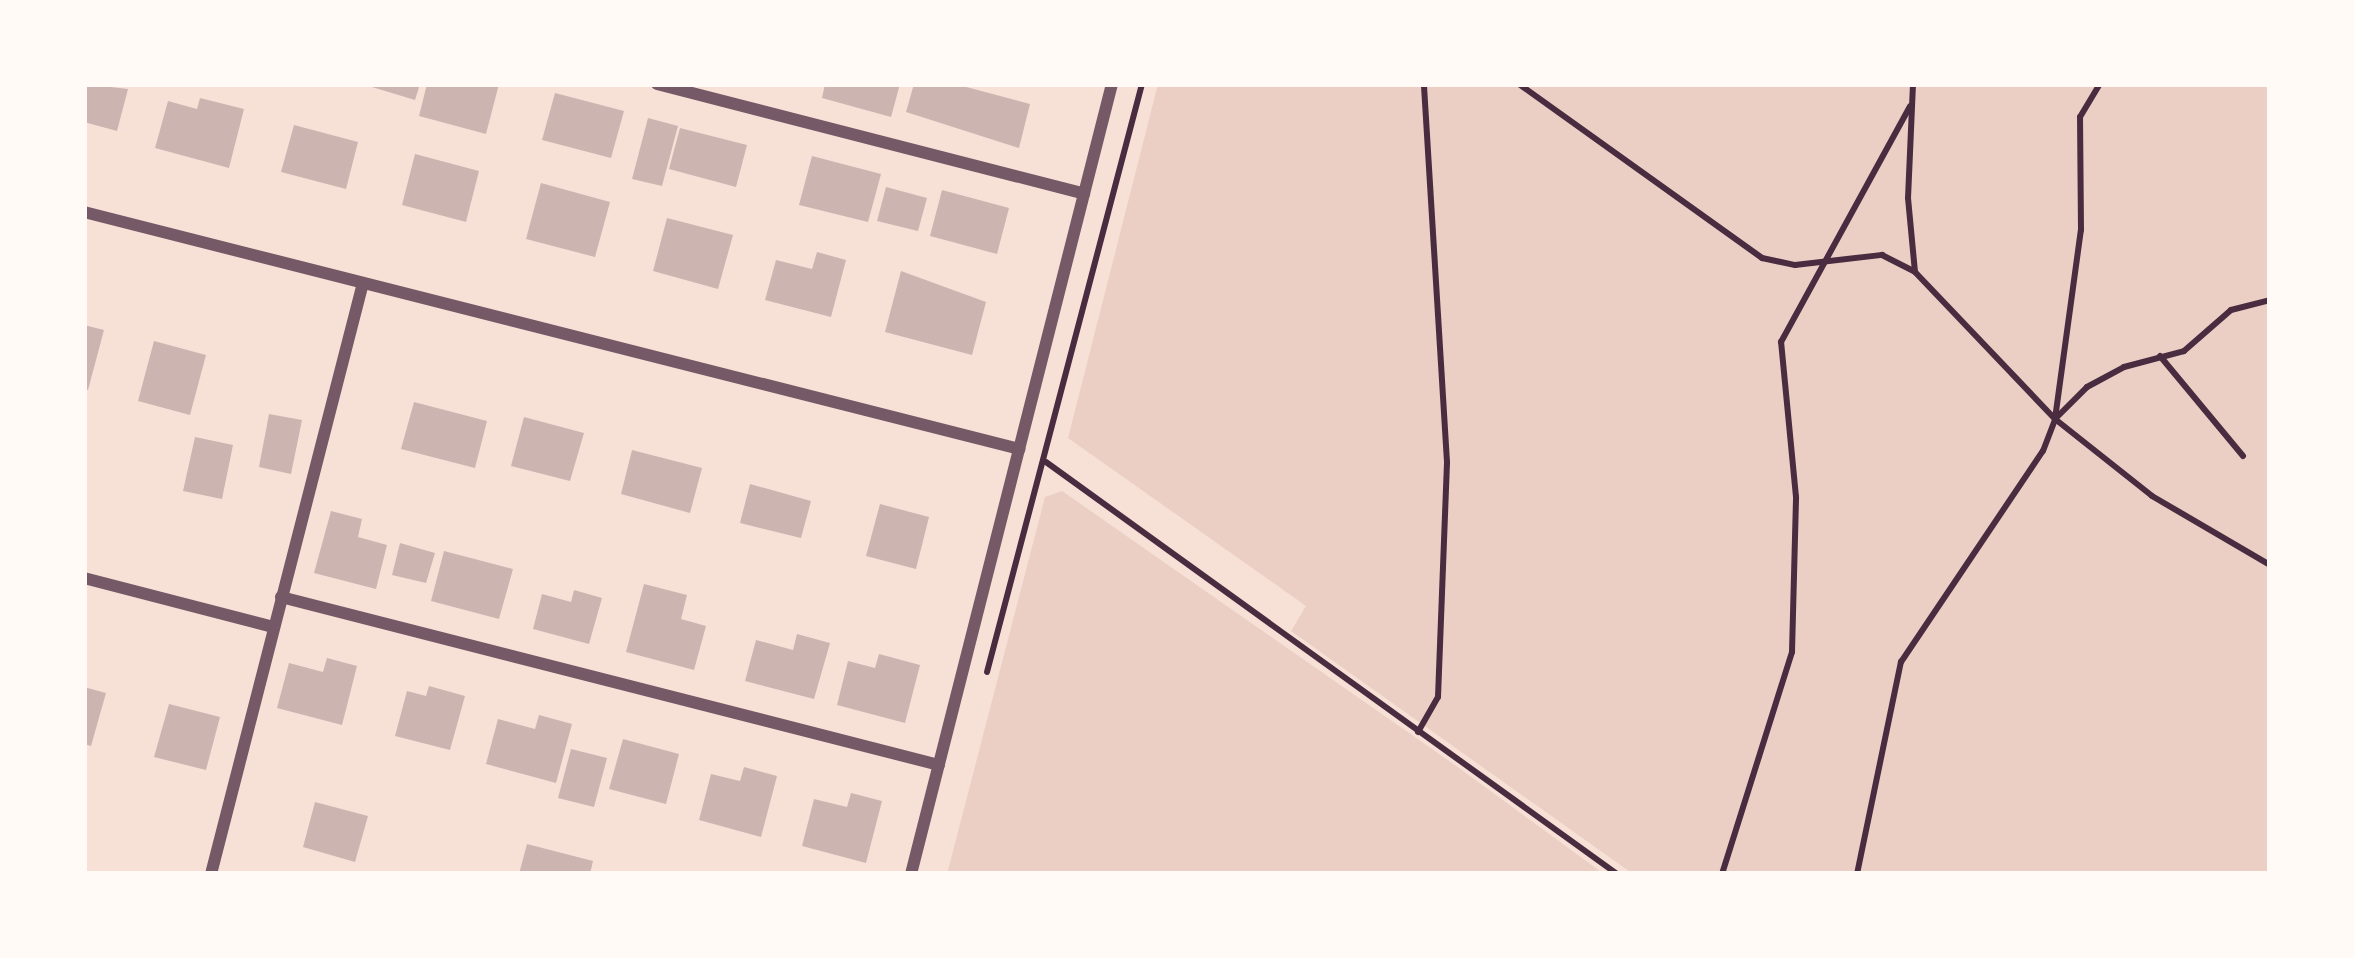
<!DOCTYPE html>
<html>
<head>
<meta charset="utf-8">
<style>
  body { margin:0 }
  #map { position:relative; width:2354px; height:958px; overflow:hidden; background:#f7e1d7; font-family:Cabin,sans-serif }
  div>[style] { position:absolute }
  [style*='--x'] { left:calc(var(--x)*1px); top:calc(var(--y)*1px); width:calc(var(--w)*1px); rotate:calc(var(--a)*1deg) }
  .green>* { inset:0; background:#ebcfc5 }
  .building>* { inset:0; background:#ccb4b1 }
  .path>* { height:6px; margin:-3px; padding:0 3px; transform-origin:3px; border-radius:3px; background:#4a2c40 }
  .minor>* { height:12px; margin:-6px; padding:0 6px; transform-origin:6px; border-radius:6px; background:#755966 }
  span { translate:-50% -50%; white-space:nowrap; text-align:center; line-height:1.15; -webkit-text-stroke:9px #fffaf5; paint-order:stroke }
  .frame { position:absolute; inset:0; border:87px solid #fffaf5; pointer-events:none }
</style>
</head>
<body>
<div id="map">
  <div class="green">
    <div style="clip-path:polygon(1158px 84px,2270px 84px,2270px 874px,1633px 874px,1291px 631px,1306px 606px,1068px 438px)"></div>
    <div style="clip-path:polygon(1062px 491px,1455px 765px,1604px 874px,947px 874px,1045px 497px)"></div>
  </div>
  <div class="building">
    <div style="clip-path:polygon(84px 84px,128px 89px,117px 131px,84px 122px)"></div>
    <div style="clip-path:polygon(362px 84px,420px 84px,415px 100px)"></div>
    <div style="clip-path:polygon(427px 84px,499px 84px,486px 134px,419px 116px)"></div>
    <div style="clip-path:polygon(825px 84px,900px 84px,891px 117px,822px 98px)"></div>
    <div style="clip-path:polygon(914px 84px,955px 84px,1030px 104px,1019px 148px,906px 112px)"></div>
    <div style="clip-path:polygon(555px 93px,624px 111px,611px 158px,542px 140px)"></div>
    <div style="clip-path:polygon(200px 98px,244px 109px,229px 168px,155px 148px,168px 101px,197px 109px)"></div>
    <div style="clip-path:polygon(648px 118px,678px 126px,662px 186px,632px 179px)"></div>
    <div style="clip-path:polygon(294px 125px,358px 142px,346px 189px,281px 172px)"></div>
    <div style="clip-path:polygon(680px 128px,747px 145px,736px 187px,669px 169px)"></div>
    <div style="clip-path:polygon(415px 154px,479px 171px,466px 222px,402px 205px)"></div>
    <div style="clip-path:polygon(812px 156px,881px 174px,868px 222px,799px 205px)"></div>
    <div style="clip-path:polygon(541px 183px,610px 202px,595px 257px,526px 239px)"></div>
    <div style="clip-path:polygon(886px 187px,927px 198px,918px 231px,877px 221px)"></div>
    <div style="clip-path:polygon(942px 190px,1009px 208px,997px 254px,930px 236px)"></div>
    <div style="clip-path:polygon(667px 218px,733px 235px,718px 289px,653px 271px)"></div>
    <div style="clip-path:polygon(817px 252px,846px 260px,831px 317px,765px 300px,776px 260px,812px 269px)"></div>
    <div style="clip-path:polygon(901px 271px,986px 302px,972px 355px,885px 332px)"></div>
    <div style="clip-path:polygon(84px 325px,104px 330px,88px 390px,84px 389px)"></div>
    <div style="clip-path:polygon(154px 341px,206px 355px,190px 415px,138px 401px)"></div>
    <div style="clip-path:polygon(414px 402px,487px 421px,475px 468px,401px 449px)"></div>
    <div style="clip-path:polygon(269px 414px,302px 420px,291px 474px,259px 467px)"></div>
    <div style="clip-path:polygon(524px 417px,584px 433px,570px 481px,511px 466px)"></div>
    <div style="clip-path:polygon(195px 437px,233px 445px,222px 499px,183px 491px)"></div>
    <div style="clip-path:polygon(632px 450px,702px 468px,690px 513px,621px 494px)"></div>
    <div style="clip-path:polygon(750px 484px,811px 501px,801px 538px,740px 523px)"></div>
    <div style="clip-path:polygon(880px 504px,929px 517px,916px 569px,866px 556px)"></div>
    <div style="clip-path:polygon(331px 511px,362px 519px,358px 537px,387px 545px,376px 589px,314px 573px)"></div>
    <div style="clip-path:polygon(400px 543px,435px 553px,426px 583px,392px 575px)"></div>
    <div style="clip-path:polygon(444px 551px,513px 569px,499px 619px,431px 601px)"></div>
    <div style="clip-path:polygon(644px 584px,687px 595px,681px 619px,706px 626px,694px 670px,626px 652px)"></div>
    <div style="clip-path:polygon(574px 590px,602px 598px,589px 644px,533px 629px,542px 594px,571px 602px)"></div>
    <div style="clip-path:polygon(797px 634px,830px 643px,814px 699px,745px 681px,756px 640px,793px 650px)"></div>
    <div style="clip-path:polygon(879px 654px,920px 665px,905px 723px,837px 705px,848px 661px,875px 668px)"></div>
    <div style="clip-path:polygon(327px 658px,357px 666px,342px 725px,277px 708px,289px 663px,323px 672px)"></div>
    <div style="clip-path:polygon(429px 686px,465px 696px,450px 750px,395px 736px,407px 691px,426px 696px)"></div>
    <div style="clip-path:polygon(84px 687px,106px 693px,91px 746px,84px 744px)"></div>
    <div style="clip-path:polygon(169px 704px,220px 717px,206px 770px,154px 757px)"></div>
    <div style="clip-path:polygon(539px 715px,572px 724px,556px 783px,486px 764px,498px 719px,535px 729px)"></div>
    <div style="clip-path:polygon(623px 739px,679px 754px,666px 804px,609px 789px)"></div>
    <div style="clip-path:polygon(571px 749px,607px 758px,594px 807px,558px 798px)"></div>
    <div style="clip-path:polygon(744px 767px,777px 776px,761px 837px,699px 820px,711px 774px,740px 781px)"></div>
    <div style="clip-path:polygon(851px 793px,882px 801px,866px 863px,802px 846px,814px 799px,847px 807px)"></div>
    <div style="clip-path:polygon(315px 802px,368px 816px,355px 862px,303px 847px)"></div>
    <div style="clip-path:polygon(527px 844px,593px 861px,590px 874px,519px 874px)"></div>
  </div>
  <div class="path">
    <div style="--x:1519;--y:84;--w:299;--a:35.6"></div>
    <div style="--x:1762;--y:258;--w:34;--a:12"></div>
    <div style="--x:1795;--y:265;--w:88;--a:-6.6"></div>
    <div style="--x:1882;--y:255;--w:37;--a:27"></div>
    <div style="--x:1915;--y:272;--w:203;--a:46.4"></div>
    <div style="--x:2055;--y:419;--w:124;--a:38.4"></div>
    <div style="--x:2152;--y:496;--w:137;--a:30.3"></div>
    <div style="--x:1913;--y:84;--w:114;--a:92.5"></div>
    <div style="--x:1908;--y:198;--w:74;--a:84.6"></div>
    <div style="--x:2160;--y:356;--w:130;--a:50.3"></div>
    <div style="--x:2057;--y:417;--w:42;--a:-45"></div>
    <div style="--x:2087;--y:387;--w:42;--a:-28.4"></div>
    <div style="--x:2124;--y:367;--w:62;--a:-14.9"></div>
    <div style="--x:2184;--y:351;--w:62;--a:-41.1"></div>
    <div style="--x:2231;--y:310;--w:40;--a:-14.4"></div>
    <div style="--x:1046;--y:462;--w:704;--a:35.81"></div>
    <div style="--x:987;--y:672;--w:608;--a:-75.23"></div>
    <div style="--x:1418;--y:732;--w:40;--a:-60.3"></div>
    <div style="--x:1438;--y:697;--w:235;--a:-87.8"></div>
    <div style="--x:1447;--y:462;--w:379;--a:-93.5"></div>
    <div style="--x:1722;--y:874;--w:233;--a:-72.5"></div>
    <div style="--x:1792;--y:652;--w:155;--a:-88.5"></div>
    <div style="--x:1796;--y:497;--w:156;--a:-95.5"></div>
    <div style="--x:1781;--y:342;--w:269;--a:-61.3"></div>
    <div style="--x:1857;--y:874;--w:217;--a:-78.3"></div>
    <div style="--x:1901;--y:662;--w:254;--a:-56.1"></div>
    <div style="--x:2043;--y:451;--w:34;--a:-69"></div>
    <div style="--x:2055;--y:419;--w:191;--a:-82.2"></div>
    <div style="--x:2081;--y:230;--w:113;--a:-90.5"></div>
    <div style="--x:2080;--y:117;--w:39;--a:-59"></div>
  </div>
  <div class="minor">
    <div style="--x:657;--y:84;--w:441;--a:14.4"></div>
    <div style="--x:84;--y:212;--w:965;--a:14.22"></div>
    <div style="--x:84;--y:578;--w:192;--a:14.5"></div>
    <div style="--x:281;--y:597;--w:679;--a:14.32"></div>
    <div style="--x:211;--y:874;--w:610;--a:-75.58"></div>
    <div style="--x:911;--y:874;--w:815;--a:-75.73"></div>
  </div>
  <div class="frame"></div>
</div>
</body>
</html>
